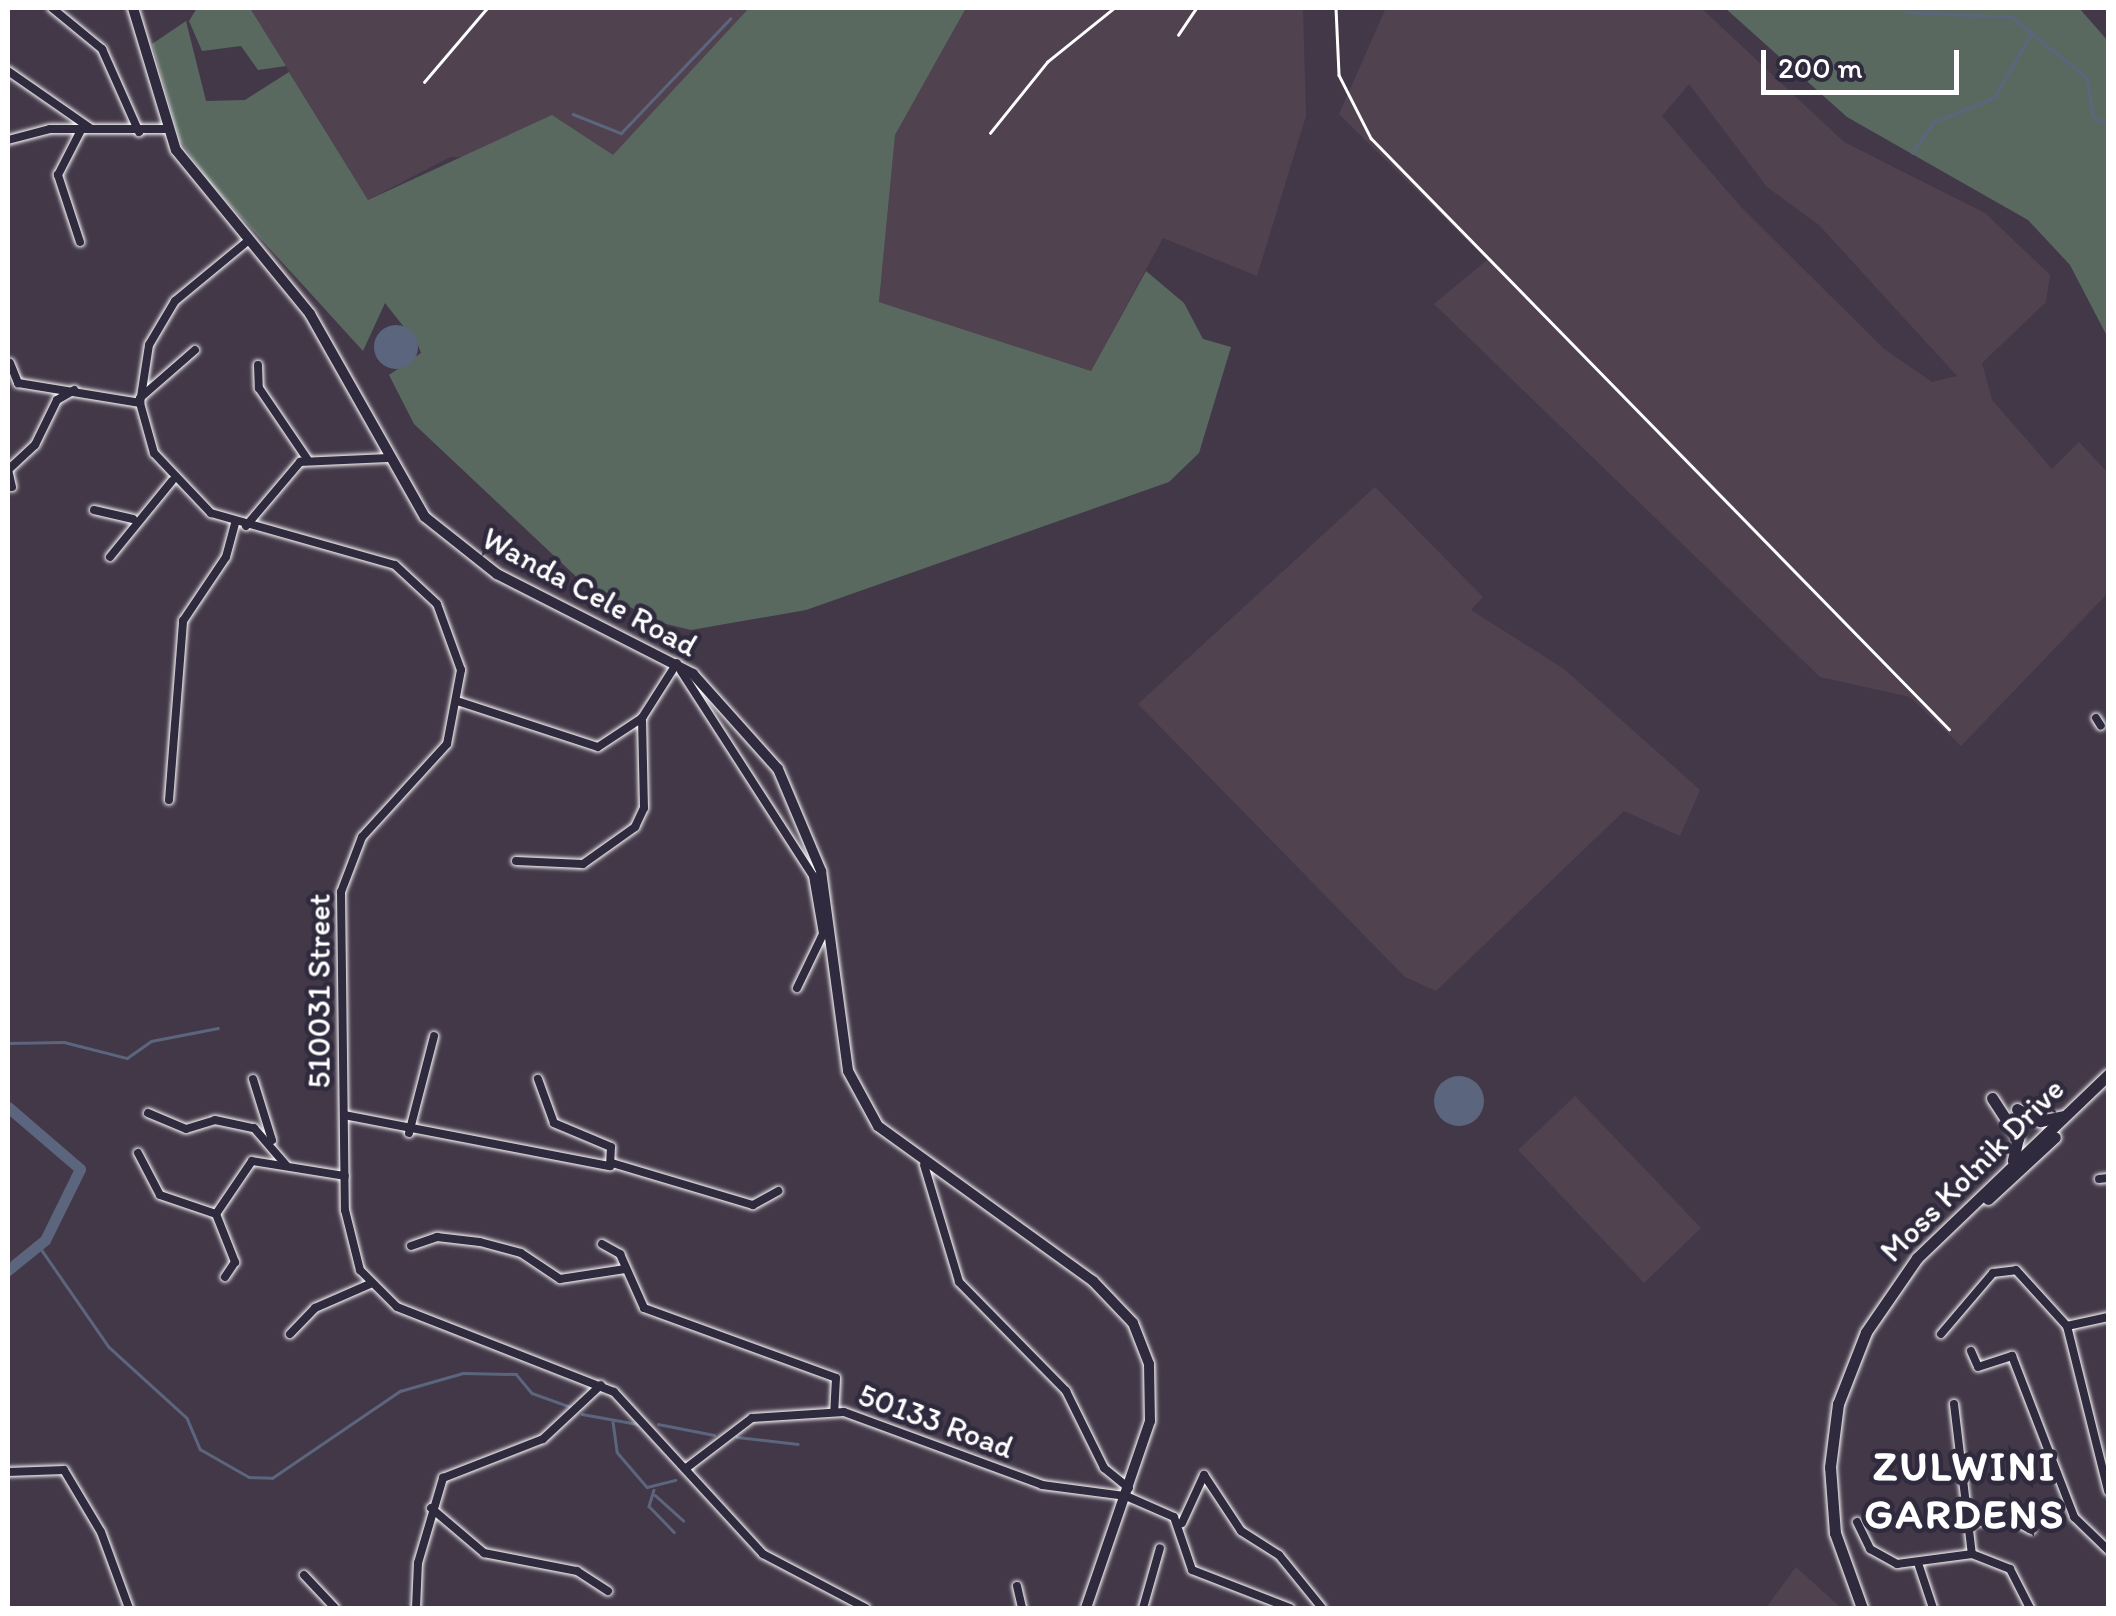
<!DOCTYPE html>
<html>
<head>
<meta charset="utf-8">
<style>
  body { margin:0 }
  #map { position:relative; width:2116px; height:1616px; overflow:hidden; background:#433848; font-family:Itim,sans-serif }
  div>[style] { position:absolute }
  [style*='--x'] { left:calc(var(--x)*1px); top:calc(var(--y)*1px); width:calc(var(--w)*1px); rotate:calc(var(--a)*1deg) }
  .built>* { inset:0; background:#514250 }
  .green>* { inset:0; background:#596960 }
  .water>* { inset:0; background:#5c657e }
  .round { border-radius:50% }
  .stream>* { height:2.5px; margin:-1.25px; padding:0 1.25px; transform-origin:1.25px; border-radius:1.25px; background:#5c657e }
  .river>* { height:11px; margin:-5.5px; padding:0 5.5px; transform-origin:5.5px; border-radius:5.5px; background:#5c657e }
  .roads { filter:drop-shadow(0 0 2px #fff) drop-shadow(0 0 2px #fff) }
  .minor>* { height:8px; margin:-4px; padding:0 4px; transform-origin:4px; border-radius:4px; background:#2f2a3d }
  .tertiary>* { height:10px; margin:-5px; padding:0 5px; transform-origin:5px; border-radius:5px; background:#2f2a3d }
  .secondary>* { height:11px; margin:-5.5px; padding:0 5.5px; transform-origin:5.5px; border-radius:5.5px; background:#2f2a3d }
  .rail>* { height:2.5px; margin:-1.25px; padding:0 1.25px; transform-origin:1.25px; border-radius:1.25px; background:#fff }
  span { translate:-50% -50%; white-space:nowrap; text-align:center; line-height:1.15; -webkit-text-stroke:9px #2f2a3d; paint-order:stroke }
  .street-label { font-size:32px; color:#fff }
  .district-label { font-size:42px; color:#fff; font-weight:700; letter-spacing:2.5px }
  .frame { position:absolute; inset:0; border:10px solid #fff; pointer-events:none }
  .scale { position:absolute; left:1761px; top:50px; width:198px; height:45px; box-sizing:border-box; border:5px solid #fff; border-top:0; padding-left:12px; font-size:30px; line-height:35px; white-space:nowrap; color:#fff; -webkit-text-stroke:8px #2f2a3d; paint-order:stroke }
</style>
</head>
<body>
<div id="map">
  <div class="built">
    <div style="clip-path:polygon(250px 8px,749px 8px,613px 156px,450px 157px,368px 200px)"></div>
    <div style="clip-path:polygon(966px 8px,1303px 8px,1306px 116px,1257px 276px,1163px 238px,1091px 371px,879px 302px,895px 135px)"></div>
    <div style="clip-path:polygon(evenodd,1386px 8px,1701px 8px,1844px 142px,1985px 213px,2050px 275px,2046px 302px,1982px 363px,1992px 400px,2052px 469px,2079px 442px,2108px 473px,2108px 593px,1961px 746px,1910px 697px,1820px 677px,1434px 304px,1487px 260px,1339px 114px,1386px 8px,1689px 84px,1767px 187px,1819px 225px,1957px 376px,1932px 382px,1884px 349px,1741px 207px,1662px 116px,1689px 84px)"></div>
    <div style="clip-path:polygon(1375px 487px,1483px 597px,1471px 610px,1564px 669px,1700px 790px,1680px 836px,1624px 811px,1436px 991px,1405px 977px,1138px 704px)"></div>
    <div style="clip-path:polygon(1575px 1096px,1701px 1228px,1644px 1283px,1518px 1150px)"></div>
    <div style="clip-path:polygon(1796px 1567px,1840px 1607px,1841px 1608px,1766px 1608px)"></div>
  </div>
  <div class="green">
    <div style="clip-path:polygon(197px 8px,250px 8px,286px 66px,258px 70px,241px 46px,202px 51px,189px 21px)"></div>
    <div style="clip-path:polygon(749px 8px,966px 8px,895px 135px,879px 302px,1091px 371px,1146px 271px,1184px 303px,1203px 339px,1231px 347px,1199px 453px,1169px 482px,806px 610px,691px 630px,662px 623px,584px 584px,414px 424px,389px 375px,421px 353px,418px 345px,385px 303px,363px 351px,210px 183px,180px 141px,152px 44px,186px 21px,206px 101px,245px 100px,289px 72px,368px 200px,552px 115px,613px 155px)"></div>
    <div style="clip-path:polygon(1725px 8px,2079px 8px,2108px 41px,2108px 338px,2070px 265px,2028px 220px,1847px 117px)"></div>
  </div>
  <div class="water">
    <div class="round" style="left:374px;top:325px;width:44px;height:44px"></div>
    <div class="round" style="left:1434px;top:1076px;width:50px;height:50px"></div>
  </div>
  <div class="stream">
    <div style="--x:1905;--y:12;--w:107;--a:2.7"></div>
    <div style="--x:2012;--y:17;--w:97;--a:39.1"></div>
    <div style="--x:2087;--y:78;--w:39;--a:81"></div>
    <div style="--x:2093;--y:117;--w:17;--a:25"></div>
    <div style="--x:573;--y:114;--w:52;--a:21.6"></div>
    <div style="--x:621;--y:133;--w:158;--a:-46.3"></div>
    <div style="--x:1912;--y:153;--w:38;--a:-55"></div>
    <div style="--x:1934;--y:122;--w:65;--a:-21.8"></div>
    <div style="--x:1994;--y:98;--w:74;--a:-60"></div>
    <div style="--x:8;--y:1043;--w:56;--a:-1"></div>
    <div style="--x:64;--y:1042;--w:65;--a:14.3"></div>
    <div style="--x:127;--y:1058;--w:29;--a:-35"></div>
    <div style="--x:151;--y:1041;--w:68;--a:-11"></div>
    <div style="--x:39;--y:1246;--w:123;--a:55.3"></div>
    <div style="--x:109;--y:1347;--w:105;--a:42.3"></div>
    <div style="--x:187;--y:1418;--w:34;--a:67"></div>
    <div style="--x:200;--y:1449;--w:56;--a:29.7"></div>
    <div style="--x:249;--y:1477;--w:23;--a:2"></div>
    <div style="--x:272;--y:1478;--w:155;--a:-34.2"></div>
    <div style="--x:400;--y:1391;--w:66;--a:-15.9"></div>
    <div style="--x:463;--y:1373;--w:53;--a:1.1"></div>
    <div style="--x:516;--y:1374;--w:25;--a:50"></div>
    <div style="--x:532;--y:1393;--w:45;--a:19.7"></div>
    <div style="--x:582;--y:1414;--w:56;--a:10.3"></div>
    <div style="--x:613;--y:1422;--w:30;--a:82"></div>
    <div style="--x:617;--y:1452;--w:46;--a:49.4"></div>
    <div style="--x:647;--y:1487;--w:29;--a:-14"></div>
    <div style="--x:658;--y:1424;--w:57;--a:11.1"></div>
    <div style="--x:737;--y:1437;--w:61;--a:6.5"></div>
    <div style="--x:654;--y:1490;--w:17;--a:107"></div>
    <div style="--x:649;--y:1506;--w:36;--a:46"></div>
    <div style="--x:655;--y:1495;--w:38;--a:42"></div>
  </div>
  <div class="river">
    <div style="--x:8;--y:1107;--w:95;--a:40.7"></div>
    <div style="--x:80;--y:1169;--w:79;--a:116.2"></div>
    <div style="--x:45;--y:1240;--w:48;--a:141"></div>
  </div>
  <div class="roads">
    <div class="minor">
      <div style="--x:52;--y:8;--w:65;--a:39.4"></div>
      <div style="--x:102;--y:49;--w:91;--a:66"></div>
      <div style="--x:8;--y:71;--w:100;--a:34.8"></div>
      <div style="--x:8;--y:140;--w:43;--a:-14.7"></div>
      <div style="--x:50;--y:129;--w:116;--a:0"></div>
      <div style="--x:249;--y:240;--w:96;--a:140.5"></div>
      <div style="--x:175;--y:301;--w:51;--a:120.6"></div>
      <div style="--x:149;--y:345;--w:59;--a:98.8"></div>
      <div style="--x:140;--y:403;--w:52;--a:74.4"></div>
      <div style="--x:154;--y:453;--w:83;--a:46.5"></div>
      <div style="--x:211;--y:513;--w:191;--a:15.8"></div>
      <div style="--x:395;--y:565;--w:57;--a:42.9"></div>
      <div style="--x:437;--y:604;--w:70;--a:70"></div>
      <div style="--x:461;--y:670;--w:75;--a:100.7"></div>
      <div style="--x:447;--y:744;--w:126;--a:132.4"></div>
      <div style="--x:362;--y:837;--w:59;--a:110.9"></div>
      <div style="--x:341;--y:892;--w:318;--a:89.3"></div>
      <div style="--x:345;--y:1210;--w:62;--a:76"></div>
      <div style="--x:360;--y:1270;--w:52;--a:45"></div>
      <div style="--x:397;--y:1307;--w:233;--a:21.4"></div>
      <div style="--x:614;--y:1392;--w:220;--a:47.4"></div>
      <div style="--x:763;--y:1554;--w:116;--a:27.7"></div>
      <div style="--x:80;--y:242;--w:71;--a:-108.2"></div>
      <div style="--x:58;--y:175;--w:53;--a:-62.9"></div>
      <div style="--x:10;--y:363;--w:22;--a:68"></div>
      <div style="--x:18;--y:383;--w:124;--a:9.3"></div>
      <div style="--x:258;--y:365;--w:23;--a:88"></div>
      <div style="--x:259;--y:388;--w:87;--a:55.8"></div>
      <div style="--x:140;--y:398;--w:73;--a:-41.1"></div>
      <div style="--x:12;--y:487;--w:17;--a:-103"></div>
      <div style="--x:8;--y:470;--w:37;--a:-43"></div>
      <div style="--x:35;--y:445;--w:50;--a:-63.9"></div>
      <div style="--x:57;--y:400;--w:20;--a:-30"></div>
      <div style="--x:94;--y:510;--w:40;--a:13"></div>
      <div style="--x:246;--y:526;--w:84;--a:-49.8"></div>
      <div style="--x:300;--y:462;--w:88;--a:-2.6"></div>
      <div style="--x:110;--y:557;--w:98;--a:-50.8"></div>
      <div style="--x:681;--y:671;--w:244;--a:57.2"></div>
      <div style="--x:813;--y:876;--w:59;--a:80.2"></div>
      <div style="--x:823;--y:934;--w:60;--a:115.7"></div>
      <div style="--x:460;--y:702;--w:145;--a:18.1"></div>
      <div style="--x:598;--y:747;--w:53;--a:-33.4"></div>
      <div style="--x:642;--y:718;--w:65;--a:-57.5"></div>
      <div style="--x:2096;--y:718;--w:9;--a:58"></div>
      <div style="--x:169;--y:800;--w:180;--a:-85.5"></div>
      <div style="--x:183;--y:621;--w:77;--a:-56.1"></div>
      <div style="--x:226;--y:557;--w:35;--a:-75"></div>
      <div style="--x:516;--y:861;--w:67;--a:2.6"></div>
      <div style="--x:583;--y:864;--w:64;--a:-35.4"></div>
      <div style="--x:635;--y:827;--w:21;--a:-65"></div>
      <div style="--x:644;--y:808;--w:90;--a:-91.3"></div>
      <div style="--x:253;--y:1079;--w:64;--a:72.7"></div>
      <div style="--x:148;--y:1113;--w:41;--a:22.8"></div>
      <div style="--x:186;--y:1129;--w:30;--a:-17"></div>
      <div style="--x:215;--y:1120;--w:40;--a:12"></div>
      <div style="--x:254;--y:1128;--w:49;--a:49.1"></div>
      <div style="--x:344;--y:1115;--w:271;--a:10.9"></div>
      <div style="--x:610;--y:1166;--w:19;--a:-87"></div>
      <div style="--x:611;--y:1147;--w:62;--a:-157.2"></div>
      <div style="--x:554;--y:1123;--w:47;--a:-110"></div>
      <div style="--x:409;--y:1133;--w:100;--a:-75.5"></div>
      <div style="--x:138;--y:1153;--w:47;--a:62.4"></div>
      <div style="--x:160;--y:1195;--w:59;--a:18.7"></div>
      <div style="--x:216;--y:1214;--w:64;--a:-55.8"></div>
      <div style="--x:252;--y:1161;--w:94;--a:9.2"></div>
      <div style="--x:612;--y:1163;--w:147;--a:16.6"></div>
      <div style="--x:753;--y:1205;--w:29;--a:-29"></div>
      <div style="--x:924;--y:1165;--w:122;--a:73.3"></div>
      <div style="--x:959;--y:1282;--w:153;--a:45.5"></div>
      <div style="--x:1066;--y:1391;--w:86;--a:63.7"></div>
      <div style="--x:1104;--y:1468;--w:32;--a:39"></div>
      <div style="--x:2099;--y:1179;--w:9;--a:-6"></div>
      <div style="--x:216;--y:1214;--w:52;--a:68.4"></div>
      <div style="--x:235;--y:1262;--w:18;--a:124"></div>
      <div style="--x:602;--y:1244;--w:21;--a:29"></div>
      <div style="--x:620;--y:1254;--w:59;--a:66"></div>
      <div style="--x:644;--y:1308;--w:204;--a:20"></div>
      <div style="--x:836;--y:1378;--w:33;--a:93"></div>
      <div style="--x:411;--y:1246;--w:28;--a:-19"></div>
      <div style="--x:437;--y:1237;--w:43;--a:6.6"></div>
      <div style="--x:480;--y:1242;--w:42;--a:15"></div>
      <div style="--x:521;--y:1253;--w:47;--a:33.7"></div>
      <div style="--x:560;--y:1279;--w:66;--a:-8.7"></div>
      <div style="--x:2067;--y:1326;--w:42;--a:-12.4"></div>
      <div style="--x:290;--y:1334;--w:36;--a:-46"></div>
      <div style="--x:315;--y:1308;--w:60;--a:-23.6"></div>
      <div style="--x:1941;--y:1334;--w:80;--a:-49.6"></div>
      <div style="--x:1993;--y:1273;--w:23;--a:-7"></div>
      <div style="--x:2016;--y:1270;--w:76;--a:47.7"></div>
      <div style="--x:2067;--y:1326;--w:170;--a:76"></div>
      <div style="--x:1971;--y:1351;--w:17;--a:66"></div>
      <div style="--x:1978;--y:1367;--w:36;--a:-18"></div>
      <div style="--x:2012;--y:1356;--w:173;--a:68.9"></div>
      <div style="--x:2074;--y:1517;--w:47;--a:44.1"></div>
      <div style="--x:1954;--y:1404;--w:151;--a:83.2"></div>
      <div style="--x:685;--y:1469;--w:84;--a:-37.3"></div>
      <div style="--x:752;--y:1418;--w:92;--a:-3.7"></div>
      <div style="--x:844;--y:1412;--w:211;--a:20.2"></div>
      <div style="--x:1042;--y:1485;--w:85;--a:7.5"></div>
      <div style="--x:1126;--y:1496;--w:52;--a:23.6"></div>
      <div style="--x:1174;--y:1517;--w:56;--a:71.2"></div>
      <div style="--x:1192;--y:1570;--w:105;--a:21.2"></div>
      <div style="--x:8;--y:1472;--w:56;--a:-2"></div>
      <div style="--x:64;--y:1470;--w:72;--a:59.2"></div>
      <div style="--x:101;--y:1532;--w:81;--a:69.8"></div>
      <div style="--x:431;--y:1508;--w:70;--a:40.3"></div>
      <div style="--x:484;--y:1553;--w:95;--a:11"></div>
      <div style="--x:577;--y:1571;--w:37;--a:33"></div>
      <div style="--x:1857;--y:1522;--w:30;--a:64"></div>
      <div style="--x:1870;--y:1549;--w:31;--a:29"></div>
      <div style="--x:1897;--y:1564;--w:76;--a:-7.6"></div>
      <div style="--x:1972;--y:1554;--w:41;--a:21.5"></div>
      <div style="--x:2010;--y:1569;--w:44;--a:62.9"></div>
      <div style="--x:1182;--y:1523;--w:53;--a:-65.4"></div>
      <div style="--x:1204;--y:1475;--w:67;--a:56.5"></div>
      <div style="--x:1241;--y:1531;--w:45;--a:32.3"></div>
      <div style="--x:1279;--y:1555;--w:68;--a:50.9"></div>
      <div style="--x:1970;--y:1524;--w:36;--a:-13"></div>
      <div style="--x:2005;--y:1516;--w:30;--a:28"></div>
      <div style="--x:1919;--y:1566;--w:44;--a:71.6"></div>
      <div style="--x:304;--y:1575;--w:45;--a:46.8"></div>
      <div style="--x:1017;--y:1586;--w:23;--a:77"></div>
      <div style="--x:416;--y:1608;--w:45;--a:-87.5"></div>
      <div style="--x:418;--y:1563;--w:89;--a:-73.6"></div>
      <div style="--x:443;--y:1478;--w:107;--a:-21.3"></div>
      <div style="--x:543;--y:1439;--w:79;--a:-43"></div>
      <div style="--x:1143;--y:1608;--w:62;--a:-74.2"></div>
    </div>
    <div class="tertiary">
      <div style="--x:133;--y:8;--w:148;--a:73.2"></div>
      <div style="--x:176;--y:150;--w:212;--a:50.7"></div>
      <div style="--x:310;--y:314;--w:233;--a:60.5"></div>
      <div style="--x:425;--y:517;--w:92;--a:38.4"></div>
      <div style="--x:497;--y:574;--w:220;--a:27"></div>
      <div style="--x:693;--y:674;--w:127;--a:48.2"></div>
      <div style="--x:778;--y:769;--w:111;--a:67.1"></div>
      <div style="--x:821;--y:871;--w:202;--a:82.3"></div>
      <div style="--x:848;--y:1071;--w:63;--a:61.4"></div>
      <div style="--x:878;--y:1126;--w:265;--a:35.8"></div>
      <div style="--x:1093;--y:1281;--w:58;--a:46.4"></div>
      <div style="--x:1133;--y:1323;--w:44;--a:68.7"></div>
      <div style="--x:1149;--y:1364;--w:57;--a:89"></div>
      <div style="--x:1150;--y:1421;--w:198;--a:108.9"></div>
    </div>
    <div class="secondary">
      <div style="--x:1992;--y:1098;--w:48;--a:57"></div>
      <div style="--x:2018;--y:1138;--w:23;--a:103"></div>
      <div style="--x:2017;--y:1109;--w:26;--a:28"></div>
      <div style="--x:2040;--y:1121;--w:25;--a:-12"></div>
      <div style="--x:1988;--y:1199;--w:91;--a:-42.8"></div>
      <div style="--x:1862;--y:1608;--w:80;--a:-109.8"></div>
      <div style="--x:1835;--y:1533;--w:66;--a:-94.3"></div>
      <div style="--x:1830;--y:1467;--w:64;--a:-82.8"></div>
      <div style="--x:1838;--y:1404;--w:77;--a:-68.7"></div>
      <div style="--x:1866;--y:1332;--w:90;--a:-55.4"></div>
      <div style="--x:1917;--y:1258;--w:265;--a:-43.8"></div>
    </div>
  </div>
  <div class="rail">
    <div style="--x:1336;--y:8;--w:67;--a:87.4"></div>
    <div style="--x:1339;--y:75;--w:71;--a:63.1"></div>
    <div style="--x:1371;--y:138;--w:827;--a:45.64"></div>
    <div style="--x:1178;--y:35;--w:32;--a:-56"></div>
    <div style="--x:424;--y:82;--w:97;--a:-49.6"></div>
    <div style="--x:990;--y:133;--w:91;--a:-51.2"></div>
    <div style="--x:1047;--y:62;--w:86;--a:-38.9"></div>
  </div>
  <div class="street-label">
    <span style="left:590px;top:592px;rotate:28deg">Wanda Cele Road</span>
    <span style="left:319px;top:991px;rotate:-90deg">510031 Street</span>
    <span style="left:1972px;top:1170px;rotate:-45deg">Moss Kolnik Drive</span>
    <span style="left:936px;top:1421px;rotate:20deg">50133 Road</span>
  </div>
  <div class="district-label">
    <span style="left:1965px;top:1490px">ZULWINI<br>GARDENS</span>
  </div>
  <div class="frame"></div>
  <div class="scale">200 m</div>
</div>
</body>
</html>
